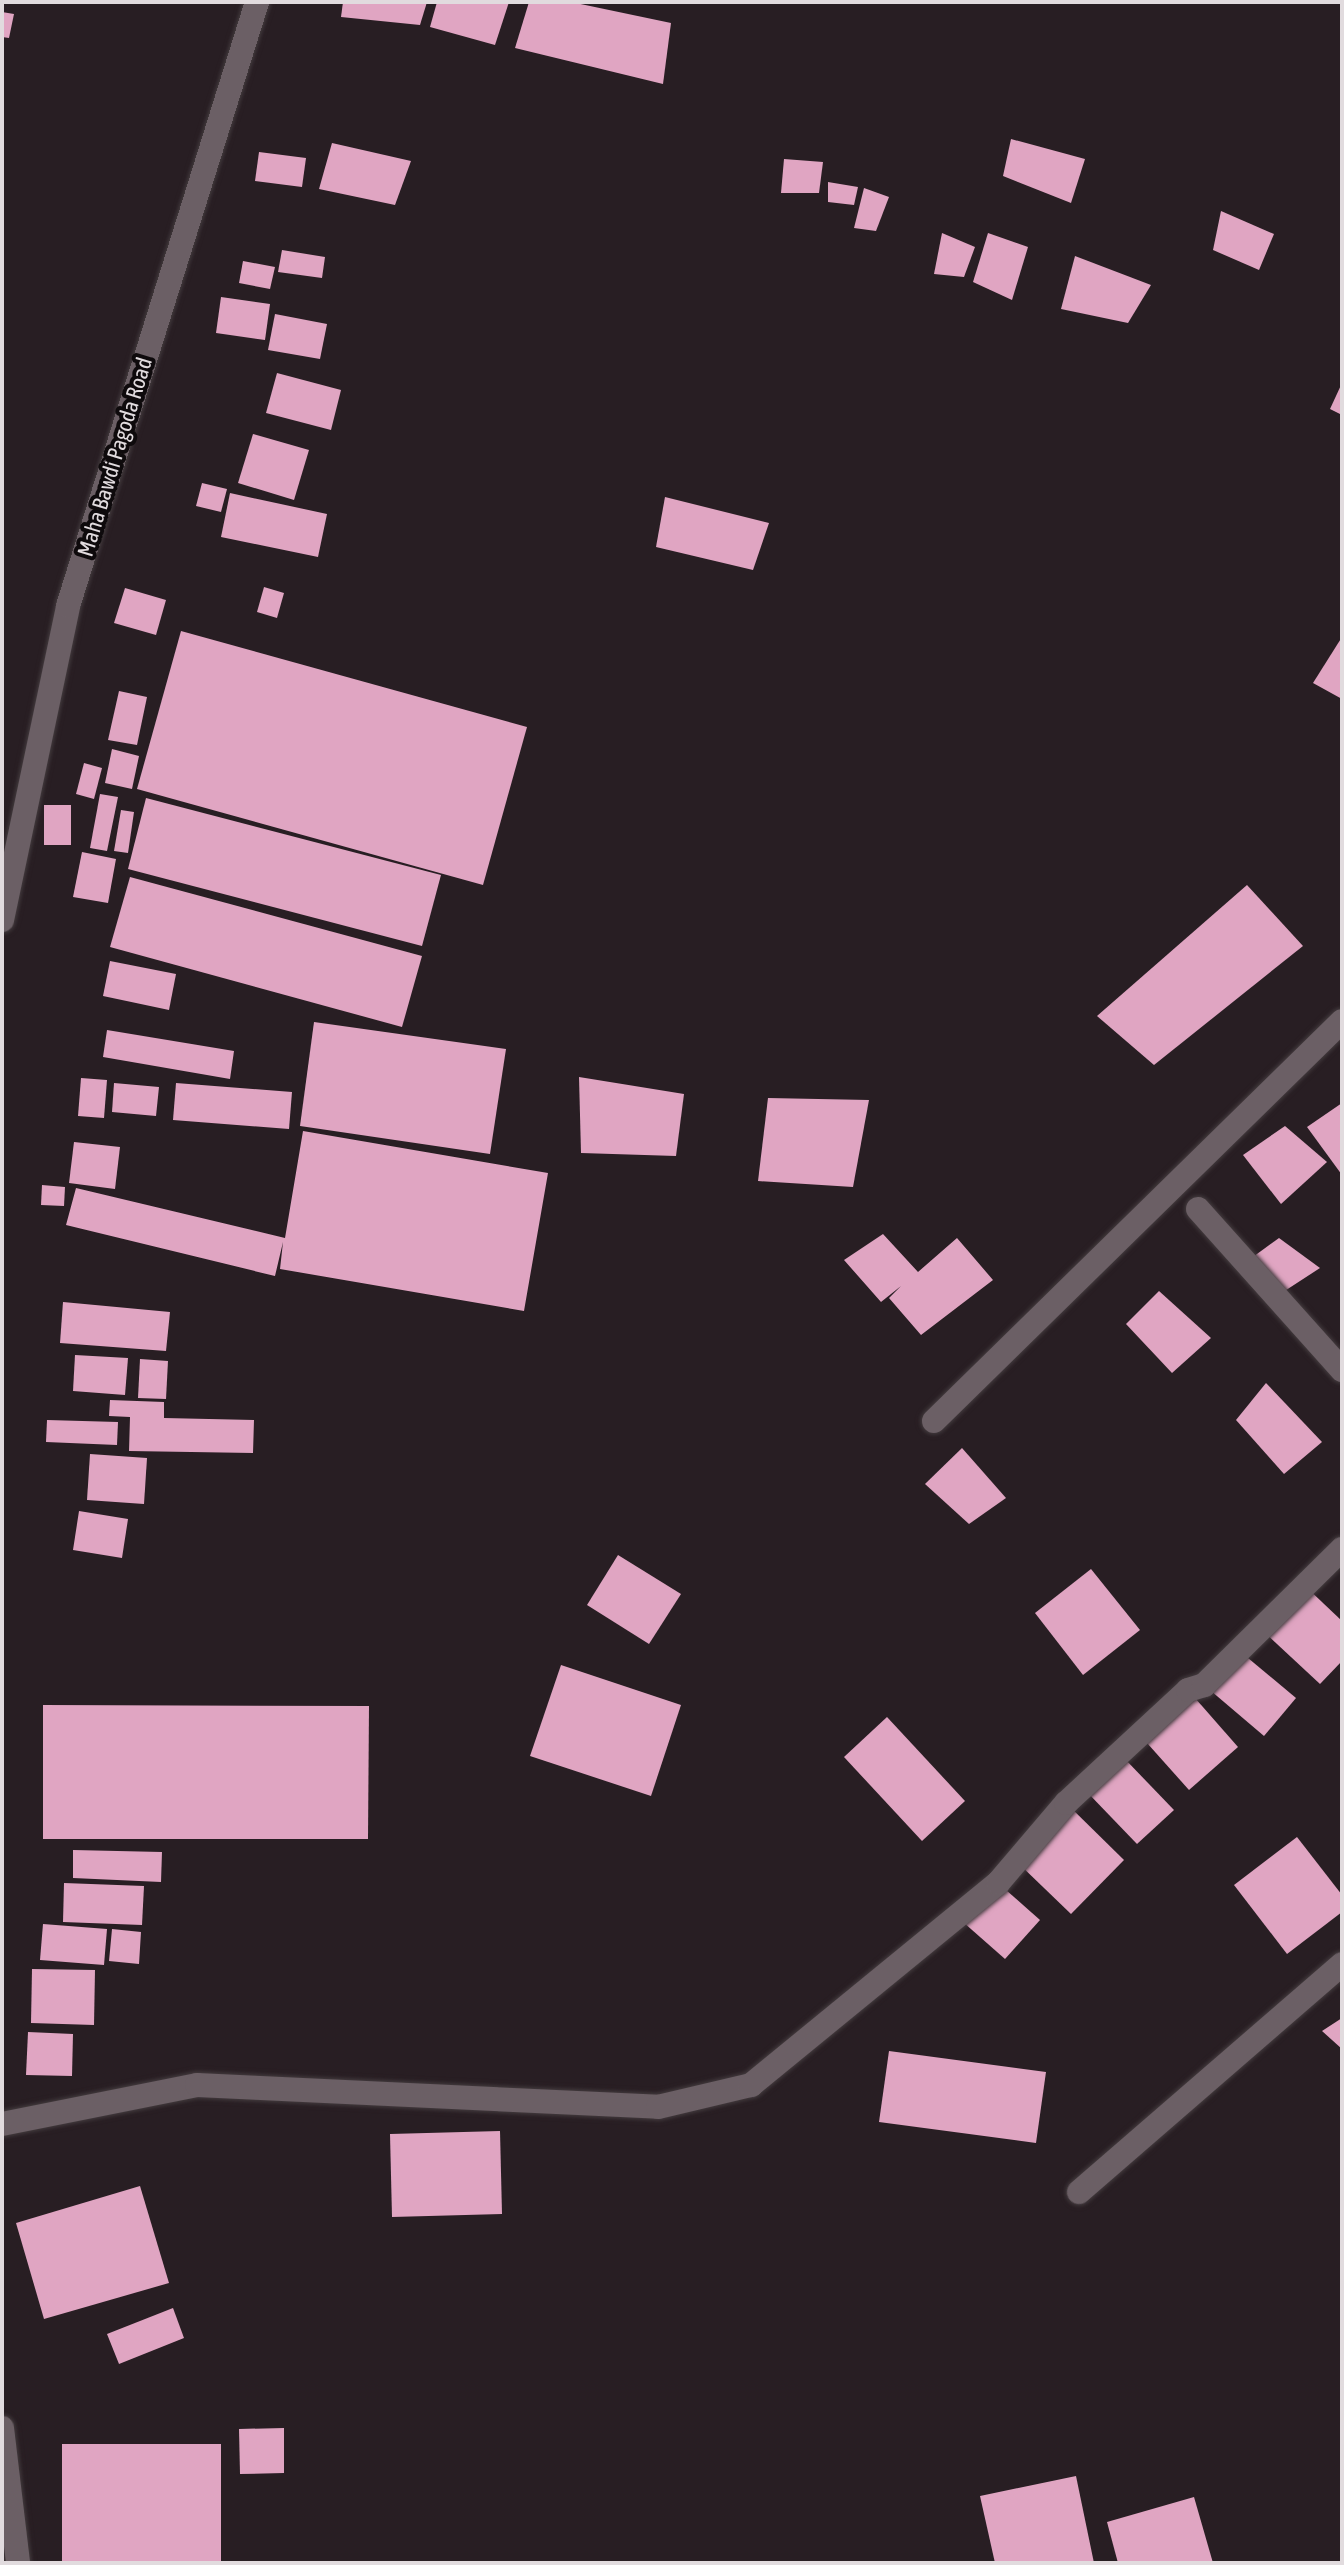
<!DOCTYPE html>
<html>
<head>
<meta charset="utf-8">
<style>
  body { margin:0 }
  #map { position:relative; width:1344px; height:2565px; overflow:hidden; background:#281e23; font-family:"Asap Condensed",sans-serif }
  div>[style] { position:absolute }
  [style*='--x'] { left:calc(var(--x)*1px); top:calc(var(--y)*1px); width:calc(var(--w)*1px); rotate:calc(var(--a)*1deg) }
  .building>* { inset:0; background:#e0a5c2 }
  .roads { filter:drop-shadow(0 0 2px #433b3e) drop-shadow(0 0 2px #433b3e) }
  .street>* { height:24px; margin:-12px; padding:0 12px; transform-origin:12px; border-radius:12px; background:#6b5f65 }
  .secondary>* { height:24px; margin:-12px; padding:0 12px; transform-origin:12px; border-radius:12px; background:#6b5f65 }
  span { translate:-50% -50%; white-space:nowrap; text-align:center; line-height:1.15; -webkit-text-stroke:8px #0e0a0c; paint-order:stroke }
  .street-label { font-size:22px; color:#e1dbde }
  .frame { position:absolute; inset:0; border:4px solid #e1dbde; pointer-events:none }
</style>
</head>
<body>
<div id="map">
  <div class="building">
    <div style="clip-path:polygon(343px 2px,427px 2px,420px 25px,341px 17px)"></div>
    <div style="clip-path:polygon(437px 2px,509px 2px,495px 45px,430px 27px)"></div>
    <div style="clip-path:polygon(529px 2px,571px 2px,671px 23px,663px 84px,515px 48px)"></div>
    <div style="clip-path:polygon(2px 12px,14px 14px,9px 38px,2px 37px)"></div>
    <div style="clip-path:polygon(1011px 139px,1085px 159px,1071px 203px,1003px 176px)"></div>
    <div style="clip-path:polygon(332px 143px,411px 161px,395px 205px,319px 189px)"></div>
    <div style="clip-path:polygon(259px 152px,306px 158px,302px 187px,255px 181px)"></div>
    <div style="clip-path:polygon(784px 159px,823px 162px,819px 193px,781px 193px)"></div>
    <div style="clip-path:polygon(828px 182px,858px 187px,854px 205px,828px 202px)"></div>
    <div style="clip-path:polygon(864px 188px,889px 197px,876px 231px,854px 228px)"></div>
    <div style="clip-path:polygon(1221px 211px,1274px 234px,1259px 270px,1213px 250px)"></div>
    <div style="clip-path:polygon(942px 233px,975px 247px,964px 277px,934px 274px)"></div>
    <div style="clip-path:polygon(988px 233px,1028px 247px,1012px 300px,973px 282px)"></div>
    <div style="clip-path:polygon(282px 250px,325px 257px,322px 278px,278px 272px)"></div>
    <div style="clip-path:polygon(1075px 256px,1151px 285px,1128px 323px,1061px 309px)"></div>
    <div style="clip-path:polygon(243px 261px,275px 267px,270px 289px,239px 283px)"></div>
    <div style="clip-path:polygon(221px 297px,270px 304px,265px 340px,216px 333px)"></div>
    <div style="clip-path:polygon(275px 314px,327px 324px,320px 359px,268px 350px)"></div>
    <div style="clip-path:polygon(277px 373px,341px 390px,331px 430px,266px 413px)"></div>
    <div style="clip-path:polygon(1342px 383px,1342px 415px,1330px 409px)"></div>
    <div style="clip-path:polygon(253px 434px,309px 450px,294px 500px,238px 483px)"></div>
    <div style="clip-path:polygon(202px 483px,227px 489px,221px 512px,196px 506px)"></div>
    <div style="clip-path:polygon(230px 493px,327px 514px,318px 557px,221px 537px)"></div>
    <div style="clip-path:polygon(665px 497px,769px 523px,753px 570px,656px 547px)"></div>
    <div style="clip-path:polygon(264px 587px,284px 593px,277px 618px,257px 612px)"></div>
    <div style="clip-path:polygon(125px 588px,166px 600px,156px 635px,114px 623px)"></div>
    <div style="clip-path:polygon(181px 631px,527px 727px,483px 885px,137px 789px)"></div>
    <div style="clip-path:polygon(1342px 637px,1342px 699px,1313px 683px)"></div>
    <div style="clip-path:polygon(119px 691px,147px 697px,137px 745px,108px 740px)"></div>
    <div style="clip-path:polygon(112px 749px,139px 756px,132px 789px,105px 783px)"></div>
    <div style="clip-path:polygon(84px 763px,102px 768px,94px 799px,76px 794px)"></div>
    <div style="clip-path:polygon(100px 794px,118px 797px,107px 851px,90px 848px)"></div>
    <div style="clip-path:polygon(146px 798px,441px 875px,422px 946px,128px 869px)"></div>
    <div style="clip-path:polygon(44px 805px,71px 805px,71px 845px,44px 845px)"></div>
    <div style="clip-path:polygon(121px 810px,134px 812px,128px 853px,114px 851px)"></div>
    <div style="clip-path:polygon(82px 852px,116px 859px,108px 903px,73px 897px)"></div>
    <div style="clip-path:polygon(130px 877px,422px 956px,402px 1027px,110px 947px)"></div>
    <div style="clip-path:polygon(1247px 885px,1303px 946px,1154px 1065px,1097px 1016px)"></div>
    <div style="clip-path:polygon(110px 961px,176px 974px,169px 1010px,103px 996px)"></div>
    <div style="clip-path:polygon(314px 1022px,506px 1049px,490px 1154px,300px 1126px)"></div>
    <div style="clip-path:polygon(107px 1030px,234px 1051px,230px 1079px,103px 1057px)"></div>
    <div style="clip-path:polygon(579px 1077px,684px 1094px,676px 1156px,581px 1153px)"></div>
    <div style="clip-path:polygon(81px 1078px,107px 1080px,104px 1118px,78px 1116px)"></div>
    <div style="clip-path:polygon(114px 1083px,159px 1087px,156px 1116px,112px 1112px)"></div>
    <div style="clip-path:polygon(176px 1083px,292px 1092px,289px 1129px,173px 1120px)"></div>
    <div style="clip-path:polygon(768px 1098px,869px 1100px,853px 1187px,758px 1181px)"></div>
    <div style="clip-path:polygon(1342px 1103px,1342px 1175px,1307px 1127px)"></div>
    <div style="clip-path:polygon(1285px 1126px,1327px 1162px,1281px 1204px,1243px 1155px)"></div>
    <div style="clip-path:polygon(303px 1131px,548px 1173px,524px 1311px,280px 1269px,283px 1242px,275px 1276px,66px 1225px,76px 1188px,285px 1238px)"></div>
    <div style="clip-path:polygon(74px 1142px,120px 1147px,115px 1189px,69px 1183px)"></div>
    <div style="clip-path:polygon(42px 1185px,65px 1187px,64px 1206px,41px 1205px)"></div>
    <div style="clip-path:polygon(883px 1234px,918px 1272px,957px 1238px,993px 1280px,921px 1335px,889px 1298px,901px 1286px,881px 1302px,844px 1260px)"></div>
    <div style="clip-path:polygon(1279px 1238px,1320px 1268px,1277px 1296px,1246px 1262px)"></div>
    <div style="clip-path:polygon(1159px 1291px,1211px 1338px,1172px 1373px,1126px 1324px)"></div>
    <div style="clip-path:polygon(63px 1302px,170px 1312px,166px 1351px,60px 1343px)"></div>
    <div style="clip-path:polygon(75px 1355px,128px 1358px,125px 1395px,73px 1391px)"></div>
    <div style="clip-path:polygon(140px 1359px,168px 1361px,166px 1399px,138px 1398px)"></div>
    <div style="clip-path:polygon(1266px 1383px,1322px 1442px,1284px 1474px,1236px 1420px)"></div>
    <div style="clip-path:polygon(110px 1400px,164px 1402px,164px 1418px,254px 1420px,253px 1453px,129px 1451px,130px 1417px,109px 1416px)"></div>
    <div style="clip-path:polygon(47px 1420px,118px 1422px,117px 1445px,46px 1442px)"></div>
    <div style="clip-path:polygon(962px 1448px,1006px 1498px,969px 1524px,925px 1484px)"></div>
    <div style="clip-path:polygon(90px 1454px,147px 1458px,144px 1504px,87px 1500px)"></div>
    <div style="clip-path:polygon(79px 1511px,128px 1519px,122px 1558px,73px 1550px)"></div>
    <div style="clip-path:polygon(618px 1555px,681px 1594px,649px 1644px,587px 1605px)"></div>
    <div style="clip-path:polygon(1091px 1569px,1140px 1630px,1083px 1675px,1035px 1613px)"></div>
    <div style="clip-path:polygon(1303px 1584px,1342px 1621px,1342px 1661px,1320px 1684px,1261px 1629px)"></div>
    <div style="clip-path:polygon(1236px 1648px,1296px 1698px,1264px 1736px,1204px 1685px)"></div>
    <div style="clip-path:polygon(561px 1665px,681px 1705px,651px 1796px,530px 1756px)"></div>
    <div style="clip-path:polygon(1188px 1690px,1238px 1747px,1189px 1790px,1139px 1734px)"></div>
    <div style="clip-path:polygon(43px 1705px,369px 1706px,368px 1839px,43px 1839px)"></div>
    <div style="clip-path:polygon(887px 1717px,965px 1801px,922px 1841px,844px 1757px)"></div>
    <div style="clip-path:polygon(1123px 1757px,1174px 1810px,1137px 1844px,1086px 1791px)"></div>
    <div style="clip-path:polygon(1066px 1803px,1124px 1860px,1071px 1914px,1013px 1858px)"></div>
    <div style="clip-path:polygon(1297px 1837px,1342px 1895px,1342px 1912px,1287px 1954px,1234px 1885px)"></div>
    <div style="clip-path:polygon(73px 1850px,162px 1852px,161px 1882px,73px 1878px)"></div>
    <div style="clip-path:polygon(64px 1883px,144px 1886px,142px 1925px,63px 1922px)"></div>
    <div style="clip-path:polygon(998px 1883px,1040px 1920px,1005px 1959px,963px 1922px)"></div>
    <div style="clip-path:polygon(43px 1924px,107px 1929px,104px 1965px,40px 1960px)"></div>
    <div style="clip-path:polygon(112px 1929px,141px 1932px,139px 1964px,109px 1961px)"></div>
    <div style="clip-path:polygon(32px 1969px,95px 1970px,94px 2025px,31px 2023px)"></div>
    <div style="clip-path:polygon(1342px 2018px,1342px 2049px,1322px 2031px)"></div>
    <div style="clip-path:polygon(28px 2032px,73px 2034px,72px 2076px,26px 2075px)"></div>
    <div style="clip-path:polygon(889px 2051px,1046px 2072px,1036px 2143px,879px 2122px)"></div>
    <div style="clip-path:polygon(500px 2131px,502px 2214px,392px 2217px,390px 2134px)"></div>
    <div style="clip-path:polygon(140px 2186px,169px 2283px,44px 2319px,16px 2223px)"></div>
    <div style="clip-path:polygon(173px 2308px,184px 2338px,119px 2364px,107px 2334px)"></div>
    <div style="clip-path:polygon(284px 2428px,284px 2473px,240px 2474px,239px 2429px)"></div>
    <div style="clip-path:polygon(62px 2444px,221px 2444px,221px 2563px,62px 2563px)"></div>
    <div style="clip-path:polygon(1076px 2476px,1094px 2563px,995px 2563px,980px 2496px)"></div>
    <div style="clip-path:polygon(1194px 2497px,1213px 2563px,1118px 2563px,1107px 2522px)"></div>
  </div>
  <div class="roads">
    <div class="street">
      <div style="--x:1198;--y:1209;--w:216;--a:48.2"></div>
      <div style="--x:934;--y:1421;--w:571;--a:-44.43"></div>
      <div style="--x:2;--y:2124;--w:199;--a:-11.3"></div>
      <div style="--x:197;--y:2085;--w:462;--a:2.7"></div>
      <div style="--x:658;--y:2107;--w:96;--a:-13.3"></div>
      <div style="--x:751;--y:2085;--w:319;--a:-39.3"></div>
      <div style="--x:998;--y:1883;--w:105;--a:-49.6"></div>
      <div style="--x:1066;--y:1803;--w:166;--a:-42.8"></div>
      <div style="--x:1188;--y:1690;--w:17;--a:-17"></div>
      <div style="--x:1204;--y:1685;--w:194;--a:-44.6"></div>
      <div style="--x:1079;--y:2192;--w:348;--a:-40.9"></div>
    </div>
    <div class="secondary">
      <div style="--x:2;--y:920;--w:321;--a:-78.1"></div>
      <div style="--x:68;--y:606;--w:633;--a:-72.62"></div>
      <div style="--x:2;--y:2428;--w:136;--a:83.2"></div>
    </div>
  </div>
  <div class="street-label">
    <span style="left:115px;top:457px;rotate:-73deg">Maha Bawdi Pagoda Road</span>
  </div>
  <div class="frame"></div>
</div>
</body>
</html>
